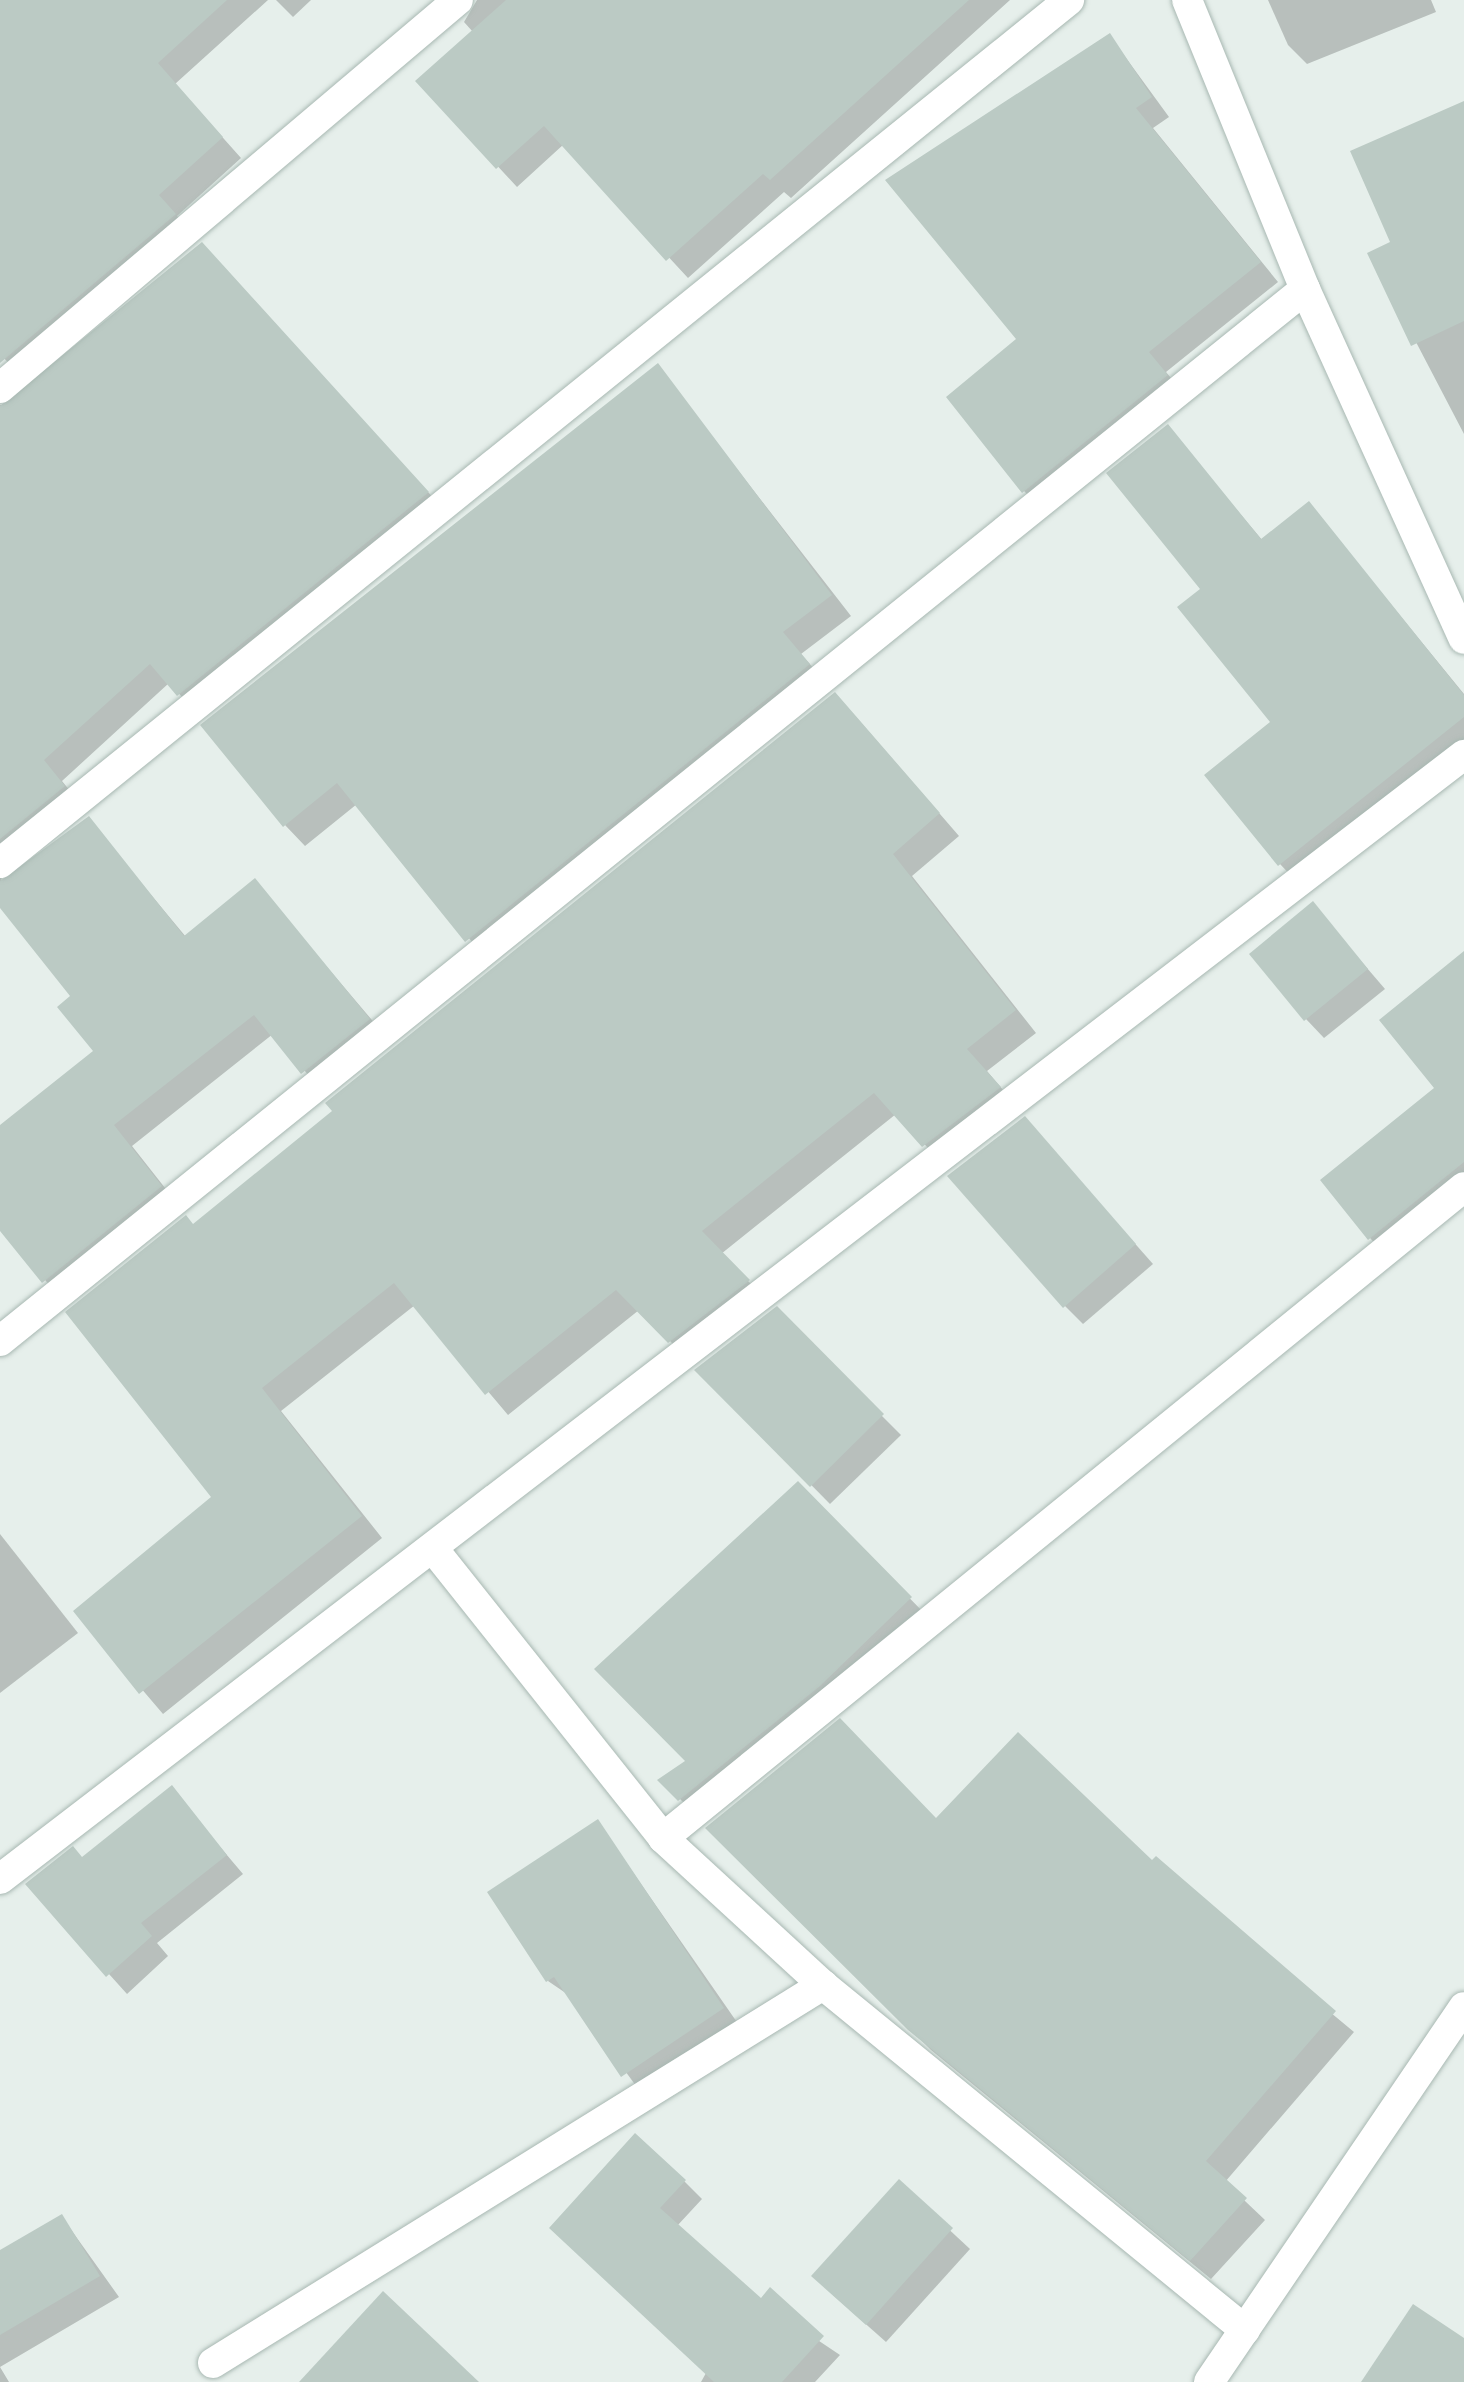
<!DOCTYPE html>
<html>
<head>
<meta charset="utf-8">
<style>
  body { margin:0 }
  #map { position:relative; width:1464px; height:2382px; overflow:hidden; background:#e6efeb; font-family:"PT Sans Narrow",sans-serif }
  div>[style] { position:absolute }
  [style*='--x'] { left:calc(var(--x)*1px); top:calc(var(--y)*1px); width:calc(var(--w)*1px); rotate:calc(var(--a)*1deg) }
  .shadow>* { inset:0; background:#0003 }
  .building>* { inset:0; background:#bbcac4 }
  .roads { filter:drop-shadow(0 0 2px #a8b8b2) drop-shadow(0 0 2px #a8b8b2) }
  .minor>* { height:30px; margin:-15px; padding:0 15px; transform-origin:15px; border-radius:15px; background:#fff }
  span { translate:-50% -50%; white-space:nowrap; text-align:center; line-height:1.15; -webkit-text-stroke:9px #f7fbf9; paint-order:stroke }
</style>
</head>
<body>
<div id="map">
  <div class="shadow">
    <div style="clip-path:polygon(0 0,268px 0,175px 84px,241px 158px,177px 216px,194px 235px,24px 379px,0 354px)"></div>
    <div style="clip-path:polygon(276px 0,311px 0,293px 17px)"></div>
    <div style="clip-path:polygon(477px 0,1010px 0,791px 198px,784px 192px,688px 278px,564px 144px,517px 187px,419px 81px,473px 32px,464px 22px)"></div>
    <div style="clip-path:polygon(1268px 0,1431px 0,1436px 12px,1307px 64px,1288px 45px)"></div>
    <div style="clip-path:polygon(1110px 36px,1169px 117px,1153px 128px,1278px 282px,1166px 372px,1185px 395px,1043px 510px,1024px 491px,1019px 339px)"></div>
    <div style="clip-path:polygon(1464px 110px,1464px 434px,1370px 254px,1393px 243px)"></div>
    <div style="clip-path:polygon(221px 264px,447px 513px,198px 714px,169px 683px,62px 781px,83px 807px,1px 875px,2px 886px,88px 819px,186px 937px,255px 882px,388px 1039px,323px 1092px,273px 1034px,132px 1146px,180px 1207px,63px 1301px,0 1227px,0 1128px,97px 1051px,73px 997px,0 904px,0 405px,13px 405px)"></div>
    <div style="clip-path:polygon(657px 366px,851px 616px,801px 654px,829px 686px,488px 961px,357px 804px,305px 846px,285px 825px)"></div>
    <div style="clip-path:polygon(1167px 427px,1263px 541px,1309px 504px,1464px 694px,1464px 750px,1298px 883px,1280px 864px,1274px 723px,1204px 589px)"></div>
    <div style="clip-path:polygon(856px 717px,959px 836px,912px 876px,1036px 1033px,987px 1071px,1020px 1110px,946px 1167px,896px 1114px,721px 1254px,769px 1302px,691px 1362px,639px 1310px,508px 1415px,415px 1305px,281px 1411px,382px 1538px,163px 1714px,76px 1612px,215px 1498px,193px 1227px)"></div>
    <div style="clip-path:polygon(1313px 905px,1385px 989px,1324px 1038px,1306px 1019px)"></div>
    <div style="clip-path:polygon(1464px 954px,1464px 1196px,1388px 1257px,1370px 1238px,1438px 1088px)"></div>
    <div style="clip-path:polygon(1025px 1119px,1153px 1264px,1083px 1324px,1065px 1306px)"></div>
    <div style="clip-path:polygon(776px 1310px,901px 1435px,830px 1504px,698px 1370px)"></div>
    <div style="clip-path:polygon(798px 1484px,928px 1617px,699px 1818px,661px 1780px,689px 1762px)"></div>
    <div style="clip-path:polygon(0 1534px,78px 1633px,0 1693px)"></div>
    <div style="clip-path:polygon(171px 1789px,243px 1874px,157px 1943px,168px 1956px,127px 1994px,28px 1884px,83px 1859px)"></div>
    <div style="clip-path:polygon(936px 1821px,1152px 1864px,1354px 2032px,1225px 2182px,1265px 2220px,1211px 2279px,931px 2050px,709px 1828px)"></div>
    <div style="clip-path:polygon(598px 1822px,741px 2028px,642px 2094px,570px 1996px,548px 1981px)"></div>
    <div style="clip-path:polygon(684px 2181px,702px 2199px,677px 2226px,761px 2302px,840px 2355px,815px 2382px,701px 2382px,706px 2373px,570px 2245px)"></div>
    <div style="clip-path:polygon(899px 2183px,970px 2249px,886px 2342px,833px 2295px)"></div>
    <div style="clip-path:polygon(62px 2217px,119px 2297px,0 2367px,9px 2382px,0 2382px,0 2253px)"></div>
  </div>
  <div class="building">
    <div style="clip-path:polygon(0 0,227px 0,158px 63px,223px 137px,159px 195px,176px 214px,0 363px)"></div>
    <div style="clip-path:polygon(506px 0,969px 0,770px 180px,763px 174px,666px 261px,544px 126px,496px 169px,415px 81px)"></div>
    <div style="clip-path:polygon(1110px 33px,1152px 97px,1136px 108px,1261px 262px,1149px 352px,1168px 375px,1022px 493px,946px 397px,1016px 339px,885px 180px)"></div>
    <div style="clip-path:polygon(1464px 101px,1464px 321px,1411px 346px,1367px 253px,1390px 242px,1350px 151px)"></div>
    <div style="clip-path:polygon(202px 242px,429px 492px,177px 696px,150px 664px,44px 760px,65px 786px,0 839px,0 406px)"></div>
    <div style="clip-path:polygon(658px 363px,832px 595px,783px 632px,810px 664px,465px 942px,337px 783px,283px 827px,200px 725px)"></div>
    <div style="clip-path:polygon(1168px 424px,1261px 539px,1309px 501px,1464px 695px,1464px 717px,1278px 866px,1204px 775px,1270px 722px,1177px 607px,1200px 589px,1106px 473px)"></div>
    <div style="clip-path:polygon(835px 692px,940px 813px,893px 854px,1016px 1010px,967px 1049px,1001px 1087px,922px 1147px,874px 1093px,702px 1231px,750px 1280px,668px 1343px,616px 1290px,485px 1395px,394px 1283px,262px 1388px,362px 1516px,139px 1694px,73px 1611px,211px 1497px,65px 1312px,186px 1215px,193px 1224px,332px 1111px,325px 1103px)"></div>
    <div style="clip-path:polygon(89px 816px,184px 936px,255px 878px,370px 1019px,301px 1074px,254px 1015px,114px 1125px,162px 1186px,42px 1283px,0 1231px,0 1125px,93px 1051px,57px 1007px,70px 996px,0 908px,0 881px)"></div>
    <div style="clip-path:polygon(1313px 901px,1368px 969px,1304px 1021px,1249px 954px)"></div>
    <div style="clip-path:polygon(1464px 951px,1464px 1162px,1368px 1240px,1320px 1180px,1434px 1088px,1379px 1020px)"></div>
    <div style="clip-path:polygon(1025px 1116px,1136px 1244px,1063px 1308px,947px 1176px)"></div>
    <div style="clip-path:polygon(777px 1306px,884px 1414px,810px 1487px,694px 1370px)"></div>
    <div style="clip-path:polygon(798px 1481px,912px 1597px,820px 1686px,678px 1801px,657px 1780px,685px 1761px,594px 1669px)"></div>
    <div style="clip-path:polygon(840px 1718px,936px 1818px,1018px 1732px,1152px 1860px,1156px 1856px,1336px 2011px,1206px 2161px,1247px 2198px,1190px 2261px,908px 2030px,705px 1828px)"></div>
    <div style="clip-path:polygon(172px 1785px,227px 1855px,141px 1923px,152px 1936px,106px 1977px,25px 1884px,73px 1846px,82px 1857px)"></div>
    <div style="clip-path:polygon(598px 1819px,724px 2008px,621px 2077px,554px 1977px,546px 1982px,487px 1892px)"></div>
    <div style="clip-path:polygon(635px 2133px,686px 2180px,660px 2208px,761px 2298px,770px 2287px,824px 2336px,782px 2382px,714px 2382px,549px 2228px)"></div>
    <div style="clip-path:polygon(899px 2179px,953px 2228px,866px 2325px,811px 2276px)"></div>
    <div style="clip-path:polygon(62px 2214px,100px 2276px,0 2335px,0 2250px)"></div>
    <div style="clip-path:polygon(383px 2291px,479px 2382px,299px 2382px)"></div>
    <div style="clip-path:polygon(1413px 2304px,1464px 2338px,1464px 2382px,1361px 2382px)"></div>
  </div>
  <div class="roads">
    <div class="minor">
      <div style="--x:1187;--y:0;--w:312;--a:67.8"></div>
      <div style="--x:1305;--y:289;--w:384;--a:65.6"></div>
      <div style="--x:0;--y:388;--w:600;--a:-40.27"></div>
      <div style="--x:0;--y:863;--w:1374;--a:-38.91"></div>
      <div style="--x:0;--y:1341;--w:1676;--a:-38.87"></div>
      <div style="--x:435;--y:1551;--w:367;--a:51.5"></div>
      <div style="--x:663;--y:1838;--w:217;--a:42.6"></div>
      <div style="--x:823;--y:1985;--w:545;--a:39.27"></div>
      <div style="--x:663;--y:1838;--w:1032;--a:-39.1"></div>
      <div style="--x:0;--y:1879;--w:1846;--a:-37.52"></div>
      <div style="--x:213;--y:2363;--w:718;--a:-31.79"></div>
      <div style="--x:1209;--y:2382;--w:453;--a:-55.8"></div>
    </div>
  </div>
</div>
</body>
</html>
